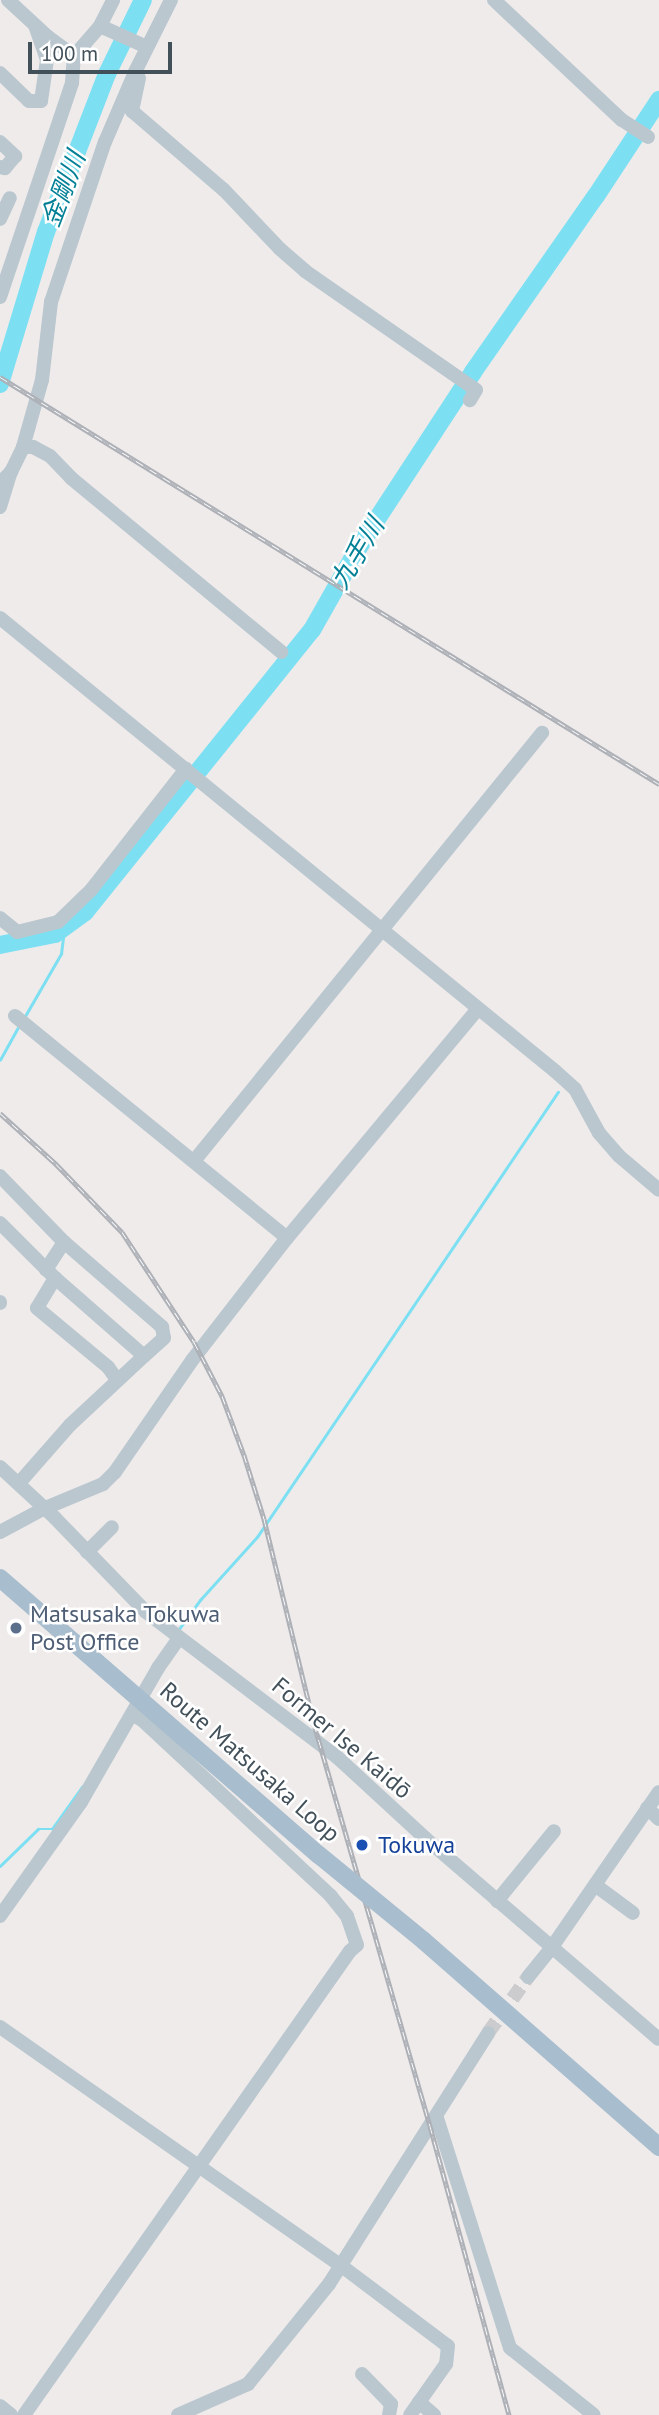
<!DOCTYPE html>
<html>
<head>
<meta charset="utf-8">
<style>
  body { margin:0 }
  #map { position:relative; width:659px; height:2415px; overflow:hidden; background:#efebeb; font-family:"PT Sans","Noto Sans JP",sans-serif }
  div>[style] { position:absolute }
  [style*='--x'] { left:calc(var(--x)*1px); top:calc(var(--y)*1px); width:calc(var(--w)*1px); rotate:calc(var(--a)*1deg) }
  .stream>* { height:2.5px; margin:-1.25px; padding:0 1.25px; transform-origin:1.25px; border-radius:1.25px; background:#7de0f2 }
  .river>* { height:18px; margin:-9px; padding:0 9px; transform-origin:9px; border-radius:9px; background:#7de0f2 }
  .minor-tunnel>* { height:14px; margin-top:-7px; transform-origin:0; background:repeating-linear-gradient(90deg,#ccccce 0 14px,transparent 0 21px) }
  .minor>* { height:14px; margin:-7px; padding:0 7px; transform-origin:7px; border-radius:7px; background:#bac7cf }
  .major>* { height:18px; margin:-9px; padding:0 9px; transform-origin:9px; border-radius:9px; background:#a8bdcd }
  .rail>* { height:5px; margin-top:-2.5px; transform-origin:0; background:repeating-linear-gradient(90deg,#fff 0 8px,#adb1b7 0 16px); box-sizing:border-box; border-block:2px solid #adb1b7 }
  .major-bridge>* { height:18px; margin:-9px; padding:0 9px; transform-origin:9px; border-radius:9px; background:#a8bdcd }
  .dots>* { width:19px; height:19px; translate:-50% -50%; box-sizing:border-box; border:4px solid #fff; border-radius:50% }
  span { translate:-50% -50%; white-space:nowrap; text-align:center; line-height:1.15; -webkit-text-stroke:5px #fff; paint-order:stroke }
  .service-label { font-size:24px; color:#4e5e75 }
  .left { translate:0 -50%; text-align:left }
  .street-label { font-size:24px; color:#42505a }
  .transit-label { font-size:24px; color:#164399 }
  .water-label { font-size:26px; color:#038096; font-style:italic }
  .scale { position:absolute; left:28px; top:42px; width:144px; height:32px; box-sizing:border-box; border:4px solid #42505a; border-top:0; padding-left:9px; font-size:21px; line-height:24px; white-space:nowrap; color:#42505a; -webkit-text-stroke:5px #fff; paint-order:stroke }
</style>
</head>
<body>
<div id="map">
  <div class="stream">
    <div style="--x:0;--y:946;--w:1;--a:-90"></div>
    <div style="--x:24;--y:1018;--w:74;--a:-60"></div>
    <div style="--x:61;--y:954;--w:24;--a:-83"></div>
    <div style="--x:0;--y:1060;--w:39;--a:-61"></div>
    <div style="--x:179;--y:1629;--w:36;--a:-54"></div>
    <div style="--x:200;--y:1600;--w:85;--a:-47.9"></div>
    <div style="--x:257;--y:1537;--w:537;--a:-55.93"></div>
    <div style="--x:0;--y:1866;--w:53;--a:-44.2"></div>
    <div style="--x:38;--y:1829;--w:14;--a:0"></div>
    <div style="--x:52;--y:1829;--w:52;--a:-54.5"></div>
  </div>
  <div class="river">
    <div style="--x:0;--y:384;--w:159;--a:-73.2"></div>
    <div style="--x:46;--y:232;--w:169;--a:-68.9"></div>
    <div style="--x:107;--y:74;--w:82;--a:-64.1"></div>
    <div style="--x:0;--y:945;--w:56;--a:-11.3"></div>
    <div style="--x:55;--y:934;--w:37;--a:-36"></div>
    <div style="--x:85;--y:912;--w:362;--a:-51.2"></div>
    <div style="--x:312;--y:630;--w:98;--a:-60.5"></div>
    <div style="--x:360;--y:545;--w:207;--a:-56.8"></div>
    <div style="--x:473;--y:372;--w:215;--a:-55.1"></div>
    <div style="--x:596;--y:196;--w:115;--a:-56.7"></div>
  </div>
  <div class="minor-tunnel">
    <div style="--x:488;--y:2033;--w:69;--a:-54.5"></div>
  </div>
  <div class="minor">
    <div style="--x:8;--y:0;--w:54;--a:42.8"></div>
    <div style="--x:48;--y:37;--w:32;--a:36"></div>
    <div style="--x:494;--y:0;--w:175;--a:43.2"></div>
    <div style="--x:622;--y:120;--w:31;--a:33"></div>
    <div style="--x:100;--y:26;--w:51;--a:24.1"></div>
    <div style="--x:0;--y:73;--w:40;--a:44"></div>
    <div style="--x:29;--y:101;--w:12;--a:0"></div>
    <div style="--x:41;--y:101;--w:41;--a:-81.7"></div>
    <div style="--x:47;--y:60;--w:36;--a:-109"></div>
    <div style="--x:139;--y:78;--w:34;--a:102"></div>
    <div style="--x:132;--y:111;--w:121;--a:40.7"></div>
    <div style="--x:224;--y:190;--w:81;--a:46.5"></div>
    <div style="--x:280;--y:249;--w:33;--a:41"></div>
    <div style="--x:305;--y:271;--w:208;--a:34.8"></div>
    <div style="--x:476;--y:390;--w:12;--a:121"></div>
    <div style="--x:0;--y:142;--w:21;--a:43"></div>
    <div style="--x:15;--y:156;--w:16;--a:130"></div>
    <div style="--x:5;--y:168;--w:5;--a:-169"></div>
    <div style="--x:0;--y:219;--w:23;--a:-65"></div>
    <div style="--x:0;--y:297;--w:226;--a:-71.4"></div>
    <div style="--x:72;--y:83;--w:27;--a:-86"></div>
    <div style="--x:74;--y:56;--w:40;--a:-49"></div>
    <div style="--x:100;--y:26;--w:29;--a:-63"></div>
    <div style="--x:23;--y:447;--w:10;--a:0"></div>
    <div style="--x:33;--y:447;--w:19;--a:28"></div>
    <div style="--x:50;--y:456;--w:30;--a:46"></div>
    <div style="--x:71;--y:478;--w:273;--a:39.6"></div>
    <div style="--x:0;--y:483;--w:16;--a:-45"></div>
    <div style="--x:11;--y:472;--w:28;--a:-64"></div>
    <div style="--x:23;--y:447;--w:70;--a:-74.2"></div>
    <div style="--x:42;--y:380;--w:79;--a:-83.4"></div>
    <div style="--x:51;--y:302;--w:169;--a:-71.4"></div>
    <div style="--x:105;--y:142;--w:76;--a:-66.8"></div>
    <div style="--x:135;--y:72;--w:80;--a:-63.4"></div>
    <div style="--x:0;--y:507;--w:37;--a:-73"></div>
    <div style="--x:0;--y:618;--w:716;--a:39.22"></div>
    <div style="--x:555;--y:1071;--w:27;--a:42"></div>
    <div style="--x:575;--y:1089;--w:50;--a:61.4"></div>
    <div style="--x:599;--y:1133;--w:30;--a:49"></div>
    <div style="--x:619;--y:1156;--w:52;--a:40.4"></div>
    <div style="--x:0;--y:918;--w:22;--a:39"></div>
    <div style="--x:17;--y:932;--w:42;--a:-13.7"></div>
    <div style="--x:58;--y:922;--w:46;--a:-44.1"></div>
    <div style="--x:91;--y:890;--w:154;--a:-51.9"></div>
    <div style="--x:15;--y:1016;--w:351;--a:39.2"></div>
    <div style="--x:194;--y:1161;--w:552;--a:-50.89"></div>
    <div style="--x:0;--y:1176;--w:92;--a:45.9"></div>
    <div style="--x:64;--y:1242;--w:33;--a:123"></div>
    <div style="--x:0;--y:1223;--w:78;--a:45"></div>
    <div style="--x:55;--y:1278;--w:118;--a:41.2"></div>
    <div style="--x:144;--y:1356;--w:101;--a:137"></div>
    <div style="--x:70;--y:1425;--w:77;--a:131.3"></div>
    <div style="--x:64;--y:1242;--w:130;--a:40.9"></div>
    <div style="--x:162;--y:1327;--w:11;--a:80"></div>
    <div style="--x:164;--y:1338;--w:27;--a:138"></div>
    <div style="--x:55;--y:1278;--w:35;--a:121"></div>
    <div style="--x:37;--y:1308;--w:92;--a:39.7"></div>
    <div style="--x:108;--y:1367;--w:16;--a:55"></div>
    <div style="--x:0;--y:1302;--w:1;--a:90"></div>
    <div style="--x:0;--y:1467;--w:75;--a:42.8"></div>
    <div style="--x:55;--y:1518;--w:131;--a:45.9"></div>
    <div style="--x:146;--y:1612;--w:240;--a:37.2"></div>
    <div style="--x:337;--y:1757;--w:120;--a:42.6"></div>
    <div style="--x:425;--y:1838;--w:308;--a:40.7"></div>
    <div style="--x:0;--y:1532;--w:49;--a:-28.1"></div>
    <div style="--x:43;--y:1509;--w:65;--a:-22.6"></div>
    <div style="--x:103;--y:1484;--w:17;--a:-45"></div>
    <div style="--x:115;--y:1472;--w:137;--a:-55.4"></div>
    <div style="--x:193;--y:1359;--w:153;--a:-52.2"></div>
    <div style="--x:287;--y:1238;--w:298;--a:-50.2"></div>
    <div style="--x:87;--y:1552;--w:35;--a:-45"></div>
    <div style="--x:647;--y:1808;--w:16;--a:43"></div>
    <div style="--x:595;--y:1885;--w:47;--a:36.4"></div>
    <div style="--x:497;--y:1901;--w:90;--a:-50.8"></div>
    <div style="--x:0;--y:1916;--w:140;--a:-54.6"></div>
    <div style="--x:81;--y:1802;--w:155;--a:-60.1"></div>
    <div style="--x:158;--y:1668;--w:37;--a:-55"></div>
    <div style="--x:528;--y:1977;--w:38;--a:-51"></div>
    <div style="--x:552;--y:1947;--w:188;--a:-55.4"></div>
    <div style="--x:0;--y:2027;--w:419;--a:35"></div>
    <div style="--x:343;--y:2267;--w:131;--a:37"></div>
    <div style="--x:448;--y:2346;--w:18;--a:96"></div>
    <div style="--x:446;--y:2364;--w:62;--a:125.2"></div>
    <div style="--x:437;--y:2118;--w:241;--a:72.4"></div>
    <div style="--x:510;--y:2348;--w:107;--a:38.6"></div>
    <div style="--x:362;--y:2374;--w:42;--a:46"></div>
    <div style="--x:391;--y:2404;--w:11;--a:100"></div>
    <div style="--x:419;--y:2402;--w:20;--a:41"></div>
    <div style="--x:0;--y:2406;--w:14;--a:39"></div>
    <div style="--x:24;--y:2415;--w:567;--a:-54.91"></div>
    <div style="--x:350;--y:1951;--w:9;--a:-41"></div>
    <div style="--x:357;--y:1945;--w:31;--a:-109"></div>
    <div style="--x:347;--y:1916;--w:26;--a:-129"></div>
    <div style="--x:331;--y:1896;--w:258;--a:-137"></div>
    <div style="--x:142;--y:1720;--w:10;--a:-151"></div>
    <div style="--x:178;--y:2415;--w:77;--a:-23.9"></div>
    <div style="--x:248;--y:2384;--w:129;--a:-51"></div>
    <div style="--x:329;--y:2284;--w:297;--a:-57.6"></div>
  </div>
  <div class="major">
    <div style="--x:0;--y:1578;--w:422;--a:41"></div>
    <div style="--x:424;--y:1941;--w:313;--a:41.2"></div>
  </div>
  <div class="rail">
    <div style="--x:0;--y:377;--w:775;--a:31.7"></div>
    <div style="--x:0;--y:1113;--w:76;--a:42.3"></div>
    <div style="--x:56;--y:1164;--w:95;--a:45.9"></div>
    <div style="--x:122;--y:1232;--w:131;--a:56.8"></div>
    <div style="--x:194;--y:1342;--w:61;--a:62.6"></div>
    <div style="--x:222;--y:1396;--w:63;--a:69.6"></div>
    <div style="--x:244;--y:1455;--w:67;--a:72.6"></div>
    <div style="--x:264;--y:1519;--w:211;--a:76.3"></div>
    <div style="--x:314;--y:1724;--w:418;--a:73.9"></div>
    <div style="--x:430;--y:2126;--w:300;--a:74.7"></div>
  </div>
  <div class="major-bridge">
    <div style="--x:319;--y:1855;--w:136;--a:39.3"></div>
  </div>
  <div class="dots">
    <div style="left:16px;top:1628px;background:#5c6f8a"></div>
    <div style="left:362px;top:1845px;background:#1a4fb4"></div>
  </div>
  <div class="service-label">
    <span class="left" style="left:30px;top:1628px">Matsusaka Tokuwa<br>Post Office</span>
  </div>
  <div class="street-label">
    <span style="left:342px;top:1738px;rotate:40deg">Former Ise Kaidō</span>
    <span style="left:250px;top:1762px;rotate:41deg">Route Matsusaka Loop</span>
  </div>
  <div class="transit-label">
    <span class="left" style="left:378px;top:1845px">Tokuwa</span>
  </div>
  <div class="water-label">
    <span style="left:63px;top:189px;rotate:-69deg">金剛川</span>
    <span style="left:357px;top:553px;rotate:-59deg">九手川</span>
  </div>
  <div class="scale">100 m</div>
</div>
</body>
</html>
